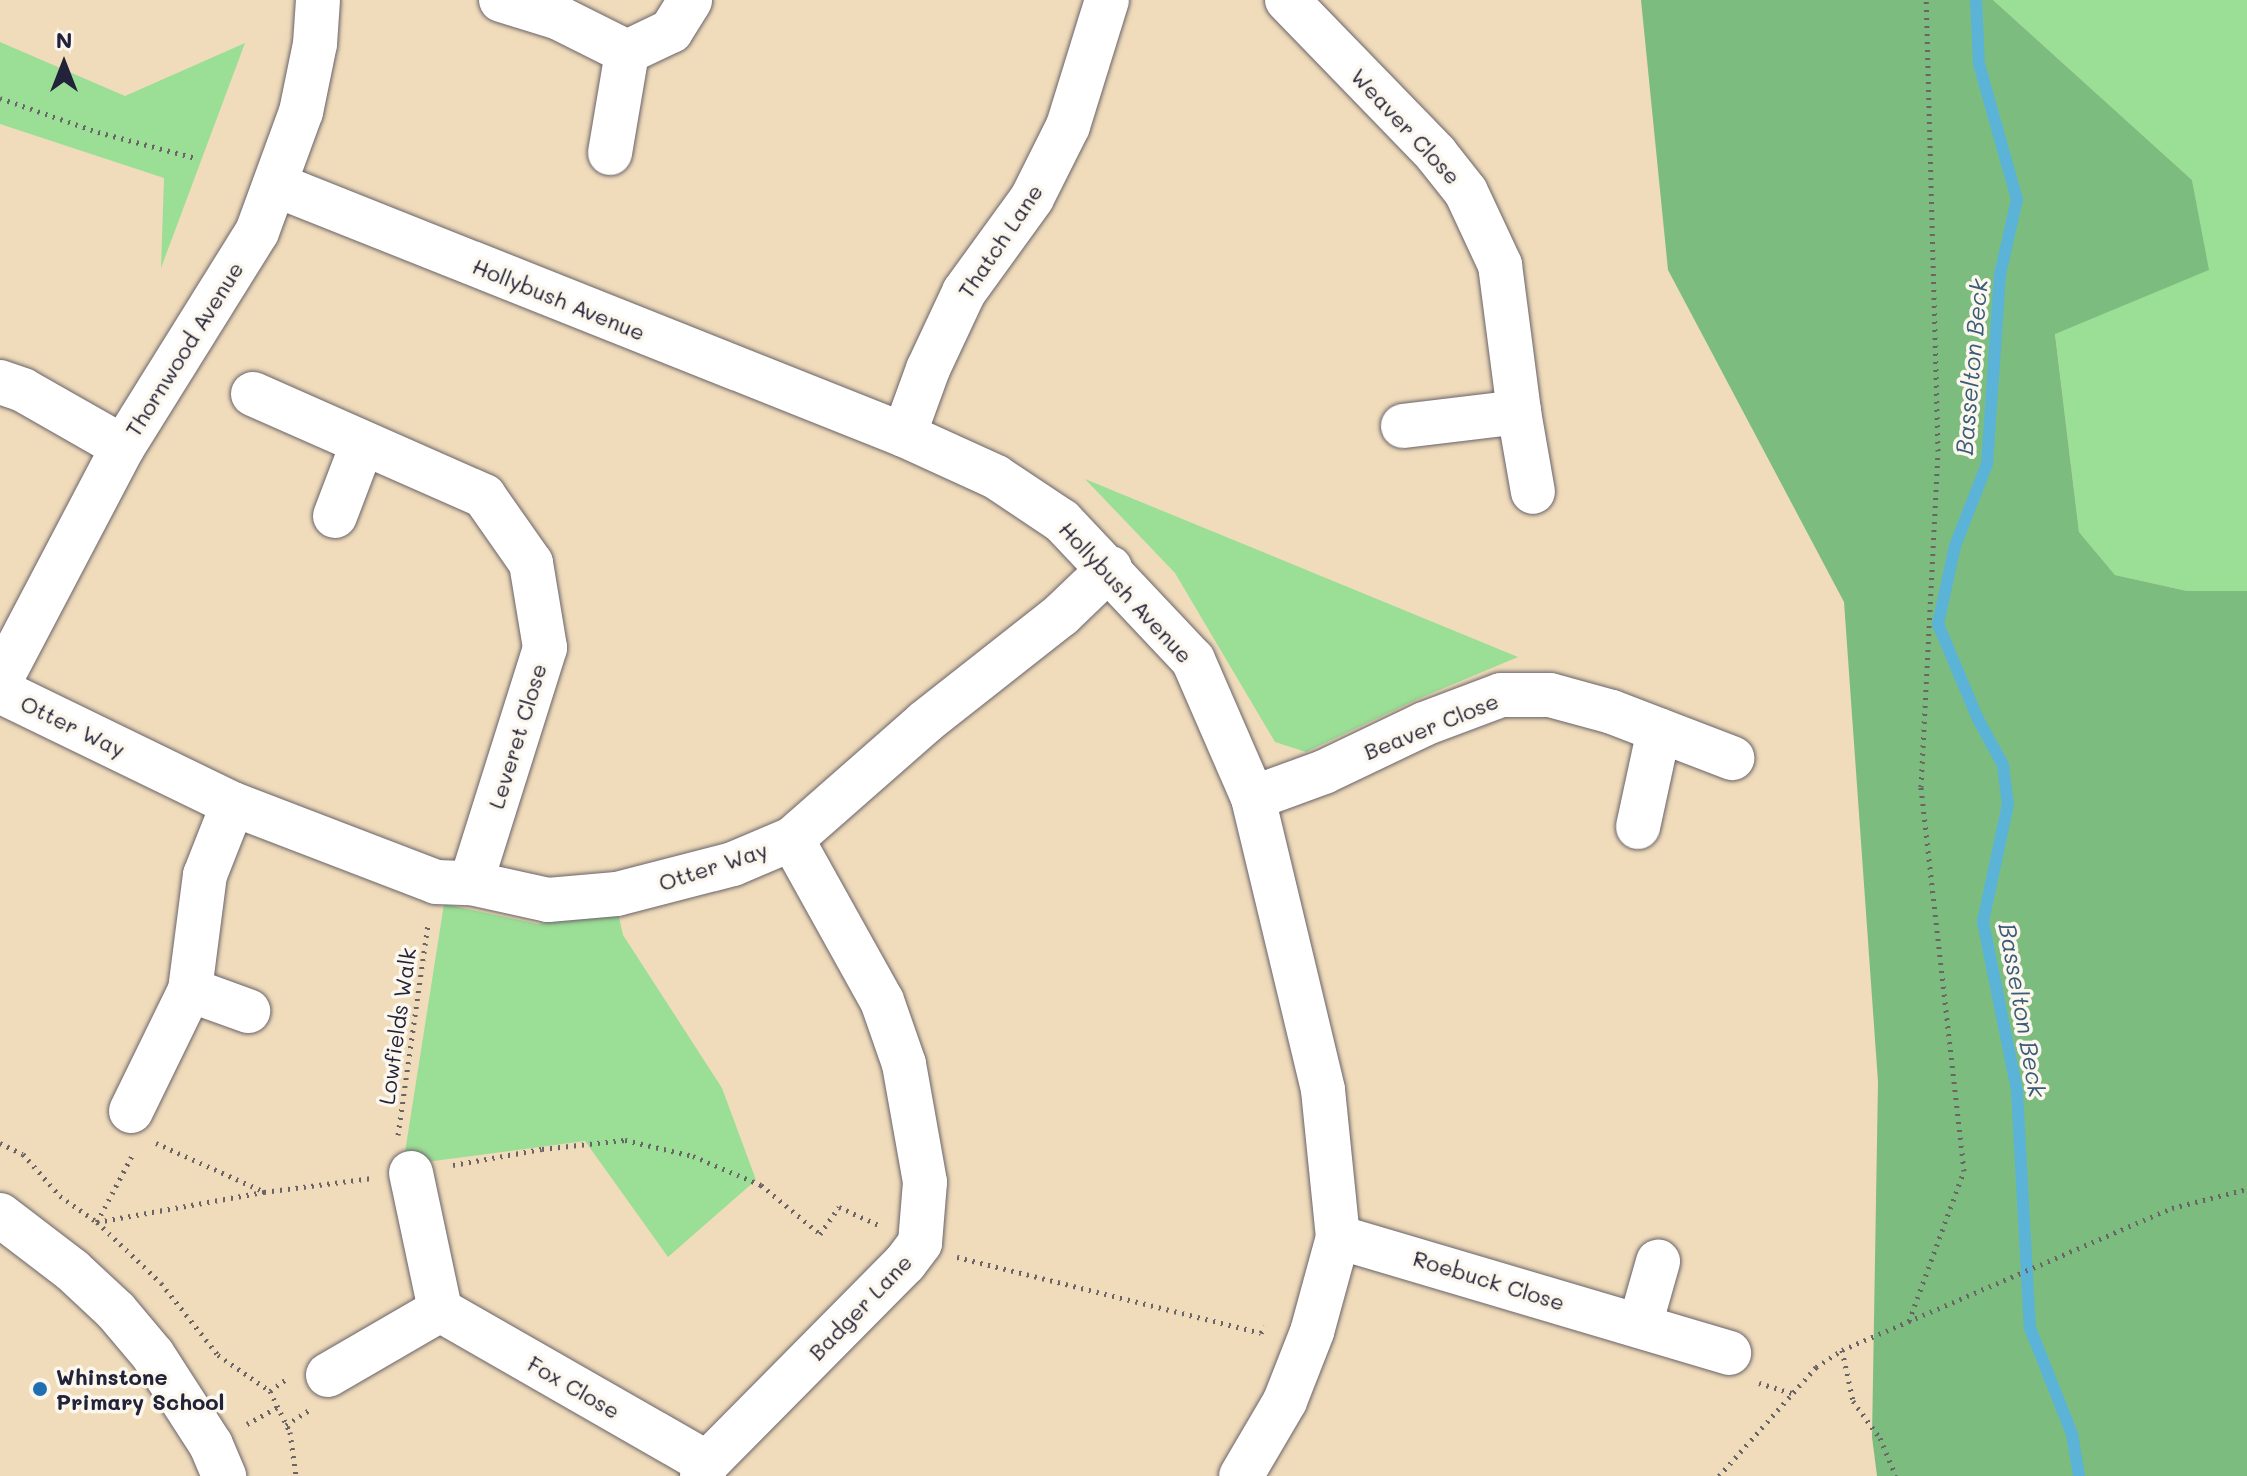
<!DOCTYPE html>
<html>
<head>
<meta charset="utf-8">
<style>
  body { margin:0 }
  #map { position:relative; width:2247px; height:1476px; overflow:hidden; background:#f0dcbb; font-family:Mali,sans-serif }
  div>[style] { position:absolute }
  [style*='--x'] { left:calc(var(--x)*1px); top:calc(var(--y)*1px); width:calc(var(--w)*1px); rotate:calc(var(--a)*1deg) }
  .green>* { inset:0; background:#9bde96 }
  .forest>* { inset:0; background:#7cbd7f }
  .stream>* { height:12px; margin:-6px; padding:0 6px; transform-origin:6px; border-radius:6px; background:#5bb3d8 }
  .path>* { height:5px; margin-top:-2.5px; transform-origin:0; background:repeating-linear-gradient(90deg,#6a6368 0 2px,transparent 0 8px) }
  .roads { filter:drop-shadow(0 0 2px #6a6368) drop-shadow(0 0 2px #6a6368) }
  .minor>* { height:44px; margin:-22px; padding:0 22px; transform-origin:22px; border-radius:22px; background:#fff }
  .tertiary>* { height:44px; margin:-22px; padding:0 22px; transform-origin:22px; border-radius:22px; background:#fff }
  .dots>* { width:22px; height:22px; translate:-50% -50%; box-sizing:border-box; border:4px solid #fbf7ec; border-radius:50% }
  span { translate:-50% -50%; white-space:nowrap; text-align:center; line-height:1.15; -webkit-text-stroke:7px #fbf7ec; paint-order:stroke }
  .street-label { font-size:22px; color:#22223b }
  .poi-label { font-size:22px; color:#22223b; font-weight:700 }
  .left { translate:0 -50%; text-align:left }
  .water-label { font-size:24px; color:#395c7a; font-style:italic }
  .north { position:absolute; left:24px; top:24px; width:80px; height:80px; -webkit-text-stroke:6px #fbf7ec; paint-order:stroke; rotate:0deg; font-size:22px; font-weight:700; line-height:32px; text-align:center; color:#22223b }
  .north::after { content:''; display:block; margin:auto; width:28px; height:36px; background:#22223b; clip-path:polygon(50% 0,100% 100%,50% 72%,0 100%) }
</style>
</head>
<body>
<div id="map">
  <div class="green">
    <div style="clip-path:polygon(1993px 0,2247px 0,2247px 591px,2187px 591px,2115px 575px,2079px 532px,2055px 333px,2208px 270px,2192px 180px)"></div>
    <div style="clip-path:polygon(0 42px,125px 96px,245px 43px,161px 268px,164px 178px,0 124px)"></div>
    <div style="clip-path:polygon(1085px 479px,1518px 657px,1418px 699px,1306px 752px,1275px 742px,1175px 573px)"></div>
    <div style="clip-path:polygon(444px 904px,538px 924px,617px 908px,623px 935px,722px 1088px,756px 1180px,668px 1257px,585px 1141px,403px 1165px)"></div>
  </div>
  <div class="forest">
    <div style="clip-path:polygon(1641px 0,1993px 0,2192px 180px,2209px 270px,2055px 334px,2079px 532px,2115px 575px,2187px 591px,2247px 591px,2247px 1476px,1877px 1476px,1872px 1437px,1878px 1082px,1844px 602px,1668px 270px)"></div>
  </div>
  <div class="stream">
    <div style="--x:1976;--y:0;--w:64;--a:87.3"></div>
    <div style="--x:1979;--y:64;--w:140;--a:74.3"></div>
    <div style="--x:2017;--y:199;--w:78;--a:102.6"></div>
    <div style="--x:2000;--y:275;--w:189;--a:93.9"></div>
    <div style="--x:1987;--y:464;--w:88;--a:111.3"></div>
    <div style="--x:1955;--y:546;--w:80;--a:102.3"></div>
    <div style="--x:1938;--y:624;--w:103;--a:67.2"></div>
    <div style="--x:1978;--y:719;--w:52;--a:61.5"></div>
    <div style="--x:2003;--y:765;--w:39;--a:83"></div>
    <div style="--x:2008;--y:804;--w:121;--a:102"></div>
    <div style="--x:1983;--y:922;--w:172;--a:78.6"></div>
    <div style="--x:2017;--y:1091;--w:237;--a:86.9"></div>
    <div style="--x:2030;--y:1328;--w:114;--a:68.4"></div>
    <div style="--x:2072;--y:1434;--w:43;--a:80.5"></div>
  </div>
  <div class="path">
    <div style="--x:0;--y:98;--w:104;--a:19.1"></div>
    <div style="--x:98;--y:132;--w:101;--a:14.9"></div>
    <div style="--x:398;--y:1135;--w:214;--a:-81.9"></div>
    <div style="--x:0;--y:1143;--w:25;--a:26"></div>
    <div style="--x:23;--y:1154;--w:56;--a:48.6"></div>
    <div style="--x:60;--y:1196;--w:45;--a:35.1"></div>
    <div style="--x:97;--y:1222;--w:88;--a:43.6"></div>
    <div style="--x:161;--y:1283;--w:92;--a:51.6"></div>
    <div style="--x:218;--y:1355;--w:63;--a:34.7"></div>
    <div style="--x:270;--y:1391;--w:46;--a:64"></div>
    <div style="--x:290;--y:1432;--w:44;--a:82.2"></div>
    <div style="--x:156;--y:1143;--w:117;--a:24.2"></div>
    <div style="--x:453;--y:1165;--w:90;--a:-10.2"></div>
    <div style="--x:542;--y:1149;--w:83;--a:-6.2"></div>
    <div style="--x:625;--y:1140;--w:70;--a:13.2"></div>
    <div style="--x:693;--y:1156;--w:74;--a:23.1"></div>
    <div style="--x:761;--y:1185;--w:77;--a:39.7"></div>
    <div style="--x:820;--y:1234;--w:33;--a:-55"></div>
    <div style="--x:839;--y:1207;--w:46;--a:24.3"></div>
    <div style="--x:97;--y:1222;--w:170;--a:-10.2"></div>
    <div style="--x:264;--y:1192;--w:109;--a:-7.4"></div>
    <div style="--x:97;--y:1222;--w:77;--a:-62.1"></div>
    <div style="--x:957;--y:1257;--w:313;--a:14"></div>
    <div style="--x:1261;--y:1333;--w:8;--a:-60"></div>
    <div style="--x:1909;--y:1321;--w:160;--a:-69.9"></div>
    <div style="--x:1964;--y:1171;--w:386;--a:-96.4"></div>
    <div style="--x:1921;--y:787;--w:336;--a:-87.1"></div>
    <div style="--x:1938;--y:451;--w:451;--a:-91.5"></div>
    <div style="--x:1842;--y:1350;--w:52;--a:77.8"></div>
    <div style="--x:1853;--y:1401;--w:46;--a:53.9"></div>
    <div style="--x:1880;--y:1438;--w:41;--a:67.2"></div>
    <div style="--x:1759;--y:1383;--w:34;--a:17"></div>
    <div style="--x:270;--y:1391;--w:22;--a:-36"></div>
    <div style="--x:247;--y:1424;--w:35;--a:-29"></div>
    <div style="--x:286;--y:1425;--w:27;--a:-33"></div>
    <div style="--x:1719;--y:1476;--w:146;--a:-48.3"></div>
    <div style="--x:1816;--y:1367;--w:31;--a:-33"></div>
    <div style="--x:1842;--y:1350;--w:359;--a:-23.3"></div>
    <div style="--x:2172;--y:1208;--w:77;--a:-14.2"></div>
  </div>
  <div class="roads">
    <div class="minor">
      <div style="--x:501;--y:0;--w:61;--a:17.2"></div>
      <div style="--x:559;--y:18;--w:76;--a:26.6"></div>
      <div style="--x:627;--y:52;--w:49;--a:-25.5"></div>
      <div style="--x:671;--y:31;--w:36;--a:-58"></div>
      <div style="--x:1287;--y:0;--w:214;--a:45.9"></div>
      <div style="--x:1436;--y:154;--w:48;--a:51.7"></div>
      <div style="--x:1466;--y:192;--w:81;--a:65"></div>
      <div style="--x:1500;--y:265;--w:148;--a:82.6"></div>
      <div style="--x:1519;--y:412;--w:81;--a:80.1"></div>
      <div style="--x:610;--y:153;--w:102;--a:-80.4"></div>
      <div style="--x:276;--y:185;--w:676;--a:21.71"></div>
      <div style="--x:904;--y:435;--w:101;--a:24.5"></div>
      <div style="--x:996;--y:477;--w:79;--a:33.7"></div>
      <div style="--x:1062;--y:521;--w:191;--a:46.7"></div>
      <div style="--x:1193;--y:660;--w:150;--a:66.5"></div>
      <div style="--x:1253;--y:798;--w:300;--a:76.5"></div>
      <div style="--x:1323;--y:1090;--w:148;--a:84.2"></div>
      <div style="--x:1338;--y:1237;--w:98;--a:105.3"></div>
      <div style="--x:1312;--y:1332;--w:74;--a:111.4"></div>
      <div style="--x:1285;--y:1401;--w:87;--a:120.4"></div>
      <div style="--x:0;--y:382;--w:24;--a:19"></div>
      <div style="--x:23;--y:390;--w:115;--a:29.7"></div>
      <div style="--x:253;--y:394;--w:253;--a:23.8"></div>
      <div style="--x:484;--y:496;--w:82;--a:55"></div>
      <div style="--x:531;--y:563;--w:86;--a:80.6"></div>
      <div style="--x:545;--y:648;--w:246;--a:107.5"></div>
      <div style="--x:1403;--y:426;--w:117;--a:-6.9"></div>
      <div style="--x:904;--y:435;--w:70;--a:-70"></div>
      <div style="--x:928;--y:369;--w:85;--a:-64.9"></div>
      <div style="--x:964;--y:292;--w:116;--a:-54.1"></div>
      <div style="--x:1032;--y:198;--w:80;--a:-63.4"></div>
      <div style="--x:1068;--y:126;--w:132;--a:-72.8"></div>
      <div style="--x:335;--y:516;--w:76;--a:-69.2"></div>
      <div style="--x:0;--y:681;--w:264;--a:-62.3"></div>
      <div style="--x:123;--y:447;--w:253;--a:-58.1"></div>
      <div style="--x:257;--y:232;--w:128;--a:-69.9"></div>
      <div style="--x:301;--y:112;--w:69;--a:-78.4"></div>
      <div style="--x:315;--y:44;--w:44;--a:-86.1"></div>
      <div style="--x:0;--y:691;--w:259;--a:25.9"></div>
      <div style="--x:233;--y:804;--w:217;--a:21"></div>
      <div style="--x:436;--y:882;--w:35;--a:2"></div>
      <div style="--x:471;--y:883;--w:79;--a:12.4"></div>
      <div style="--x:548;--y:900;--w:69;--a:-5"></div>
      <div style="--x:617;--y:894;--w:120;--a:-14.5"></div>
      <div style="--x:733;--y:864;--w:64;--a:-23"></div>
      <div style="--x:792;--y:839;--w:177;--a:-41.3"></div>
      <div style="--x:925;--y:722;--w:173;--a:-38.2"></div>
      <div style="--x:1061;--y:615;--w:68;--a:-43.8"></div>
      <div style="--x:1253;--y:798;--w:76;--a:-20.1"></div>
      <div style="--x:1324;--y:772;--w:111;--a:-25.6"></div>
      <div style="--x:1424;--y:724;--w:82;--a:-20.6"></div>
      <div style="--x:1501;--y:695;--w:49;--a:0"></div>
      <div style="--x:1550;--y:695;--w:64;--a:15.3"></div>
      <div style="--x:1612;--y:712;--w:129;--a:21"></div>
      <div style="--x:1638;--y:827;--w:99;--a:-77.8"></div>
      <div style="--x:190;--y:990;--w:62;--a:19.9"></div>
      <div style="--x:131;--y:1111;--w:135;--a:-64"></div>
      <div style="--x:190;--y:990;--w:116;--a:-82.6"></div>
      <div style="--x:205;--y:875;--w:76;--a:-68.5"></div>
      <div style="--x:411;--y:1173;--w:140;--a:78"></div>
      <div style="--x:1338;--y:1237;--w:408;--a:16.5"></div>
      <div style="--x:1640;--y:1325;--w:66;--a:-74.1"></div>
      <div style="--x:328;--y:1375;--w:129;--a:-30.1"></div>
      <div style="--x:440;--y:1310;--w:308;--a:29.8"></div>
      <div style="--x:702;--y:1476;--w:14;--a:-69"></div>
      <div style="--x:707;--y:1463;--w:281;--a:-45.3"></div>
      <div style="--x:905;--y:1263;--w:25;--a:-53"></div>
      <div style="--x:920;--y:1243;--w:61;--a:-85.3"></div>
      <div style="--x:925;--y:1182;--w:120;--a:-100.1"></div>
      <div style="--x:904;--y:1064;--w:67;--a:-109.2"></div>
      <div style="--x:882;--y:1001;--w:185;--a:-119.1"></div>
    </div>
    <div class="tertiary">
      <div style="--x:0;--y:1215;--w:91;--a:37.4"></div>
      <div style="--x:72;--y:1270;--w:60;--a:43"></div>
      <div style="--x:116;--y:1311;--w:57;--a:49.9"></div>
      <div style="--x:153;--y:1355;--w:107;--a:57.2"></div>
      <div style="--x:211;--y:1445;--w:34;--a:67"></div>
    </div>
  </div>
  <div class="dots">
    <div style="left:40px;top:1389px;background:#1f6fb2"></div>
  </div>
  <div class="street-label">
    <span style="left:1406px;top:126px;rotate:47deg">Weaver Close</span>
    <span style="left:1000px;top:241px;rotate:-56deg">Thatch Lane</span>
    <span style="left:559px;top:299px;rotate:22deg">Hollybush Avenue</span>
    <span style="left:184px;top:349px;rotate:-58deg">Thornwood Avenue</span>
    <span style="left:1126px;top:592px;rotate:47deg">Hollybush Avenue</span>
    <span style="left:73px;top:726px;rotate:26deg">Otter Way</span>
    <span style="left:1431px;top:726px;rotate:-22deg">Beaver Close</span>
    <span style="left:517px;top:736px;rotate:-73deg">Leveret Close</span>
    <span style="left:713px;top:866px;rotate:-18deg">Otter Way</span>
    <span style="left:397px;top:1026px;rotate:-82deg">Lowfields Walk</span>
    <span style="left:1489px;top:1280px;rotate:17deg">Roebuck Close</span>
    <span style="left:860px;top:1307px;rotate:-46deg">Badger Lane</span>
    <span style="left:574px;top:1387px;rotate:30deg">Fox Close</span>
  </div>
  <div class="poi-label">
    <span class="left" style="left:56px;top:1389px">Whinstone<br>Primary School</span>
  </div>
  <div class="water-label">
    <span style="left:1971px;top:367px;rotate:-85deg">Basselton Beck</span>
    <span style="left:2023px;top:1010px;rotate:80deg">Basselton Beck</span>
  </div>
  <div class="north">N</div>
</div>
</body>
</html>
